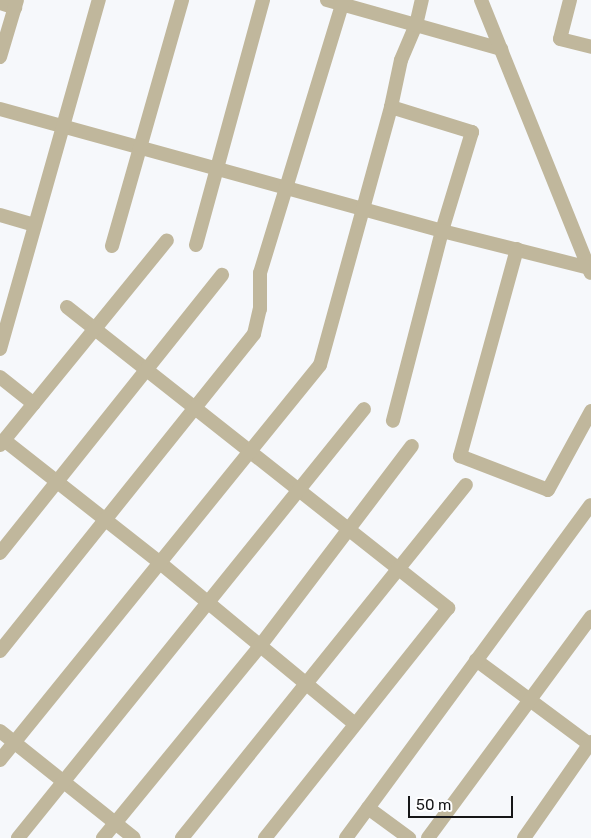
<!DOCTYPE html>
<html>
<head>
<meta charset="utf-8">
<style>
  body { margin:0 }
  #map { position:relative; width:591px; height:838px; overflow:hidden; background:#f6f8fb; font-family:Rubik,sans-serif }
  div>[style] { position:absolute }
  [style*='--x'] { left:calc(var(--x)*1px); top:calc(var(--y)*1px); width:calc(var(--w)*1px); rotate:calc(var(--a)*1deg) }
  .minor>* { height:14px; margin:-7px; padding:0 7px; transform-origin:7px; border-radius:7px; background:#c0b79c }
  span { translate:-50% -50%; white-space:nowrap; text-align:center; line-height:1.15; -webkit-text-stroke:4px #fff; paint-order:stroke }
  .scale { position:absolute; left:408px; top:796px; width:105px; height:22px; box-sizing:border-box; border:2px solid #161617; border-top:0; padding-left:6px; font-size:15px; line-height:18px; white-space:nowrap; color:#161617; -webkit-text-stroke:4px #fff; paint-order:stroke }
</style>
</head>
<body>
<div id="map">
  <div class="minor">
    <div style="--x:327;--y:0;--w:181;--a:15.7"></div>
    <div style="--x:481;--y:0;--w:294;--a:68.1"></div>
    <div style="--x:570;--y:0;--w:40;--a:104.4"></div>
    <div style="--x:560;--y:39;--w:32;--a:14"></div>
    <div style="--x:0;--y:3;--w:16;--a:18"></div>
    <div style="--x:0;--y:57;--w:59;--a:-73.4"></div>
    <div style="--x:391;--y:107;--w:85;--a:17.2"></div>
    <div style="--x:472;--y:132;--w:103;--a:106.9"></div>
    <div style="--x:442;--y:231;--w:196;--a:104.5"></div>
    <div style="--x:0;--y:109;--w:459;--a:15.4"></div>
    <div style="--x:442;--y:231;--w:152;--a:14.1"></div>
    <div style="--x:0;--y:215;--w:36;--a:16"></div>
    <div style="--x:196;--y:245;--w:254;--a:-74.7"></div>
    <div style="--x:112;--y:246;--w:256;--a:-74.1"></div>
    <div style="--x:517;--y:249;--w:215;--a:105.4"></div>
    <div style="--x:460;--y:456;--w:94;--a:21.1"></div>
    <div style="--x:548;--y:490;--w:90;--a:-61.4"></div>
    <div style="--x:67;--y:307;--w:486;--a:38.3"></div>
    <div style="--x:448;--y:608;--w:294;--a:128.5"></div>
    <div style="--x:0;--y:349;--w:363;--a:-74.2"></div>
    <div style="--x:0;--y:377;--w:43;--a:38.5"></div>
    <div style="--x:4;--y:440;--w:197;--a:38.2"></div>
    <div style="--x:159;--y:562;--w:254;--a:39.6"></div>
    <div style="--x:0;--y:445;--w:264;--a:-50.8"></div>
    <div style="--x:0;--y:553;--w:356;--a:-51.4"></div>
    <div style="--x:0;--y:651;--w:406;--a:-51.3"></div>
    <div style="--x:254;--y:334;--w:26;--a:-77"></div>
    <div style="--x:260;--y:309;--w:36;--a:-90"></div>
    <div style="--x:260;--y:273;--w:280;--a:-73"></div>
    <div style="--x:476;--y:660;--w:141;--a:36.6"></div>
    <div style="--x:0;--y:731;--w:171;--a:38.6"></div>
    <div style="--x:0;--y:760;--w:508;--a:-50.99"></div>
    <div style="--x:320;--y:365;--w:268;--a:-74.6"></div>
    <div style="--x:391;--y:107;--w:48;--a:-78"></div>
    <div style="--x:401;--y:60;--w:38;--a:-67"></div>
    <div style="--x:416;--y:25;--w:26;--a:-77"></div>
    <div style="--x:368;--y:808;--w:51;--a:36.2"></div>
    <div style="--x:18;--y:838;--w:551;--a:-51.11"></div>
    <div style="--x:103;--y:838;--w:248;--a:-50.7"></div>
    <div style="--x:260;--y:646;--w:251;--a:-52.8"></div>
    <div style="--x:182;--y:838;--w:453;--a:-51.2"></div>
    <div style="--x:346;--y:838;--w:413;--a:-53.7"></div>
    <div style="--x:428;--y:838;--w:275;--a:-53.6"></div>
    <div style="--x:524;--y:838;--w:117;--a:-55.1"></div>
  </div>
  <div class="scale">50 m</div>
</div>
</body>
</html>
